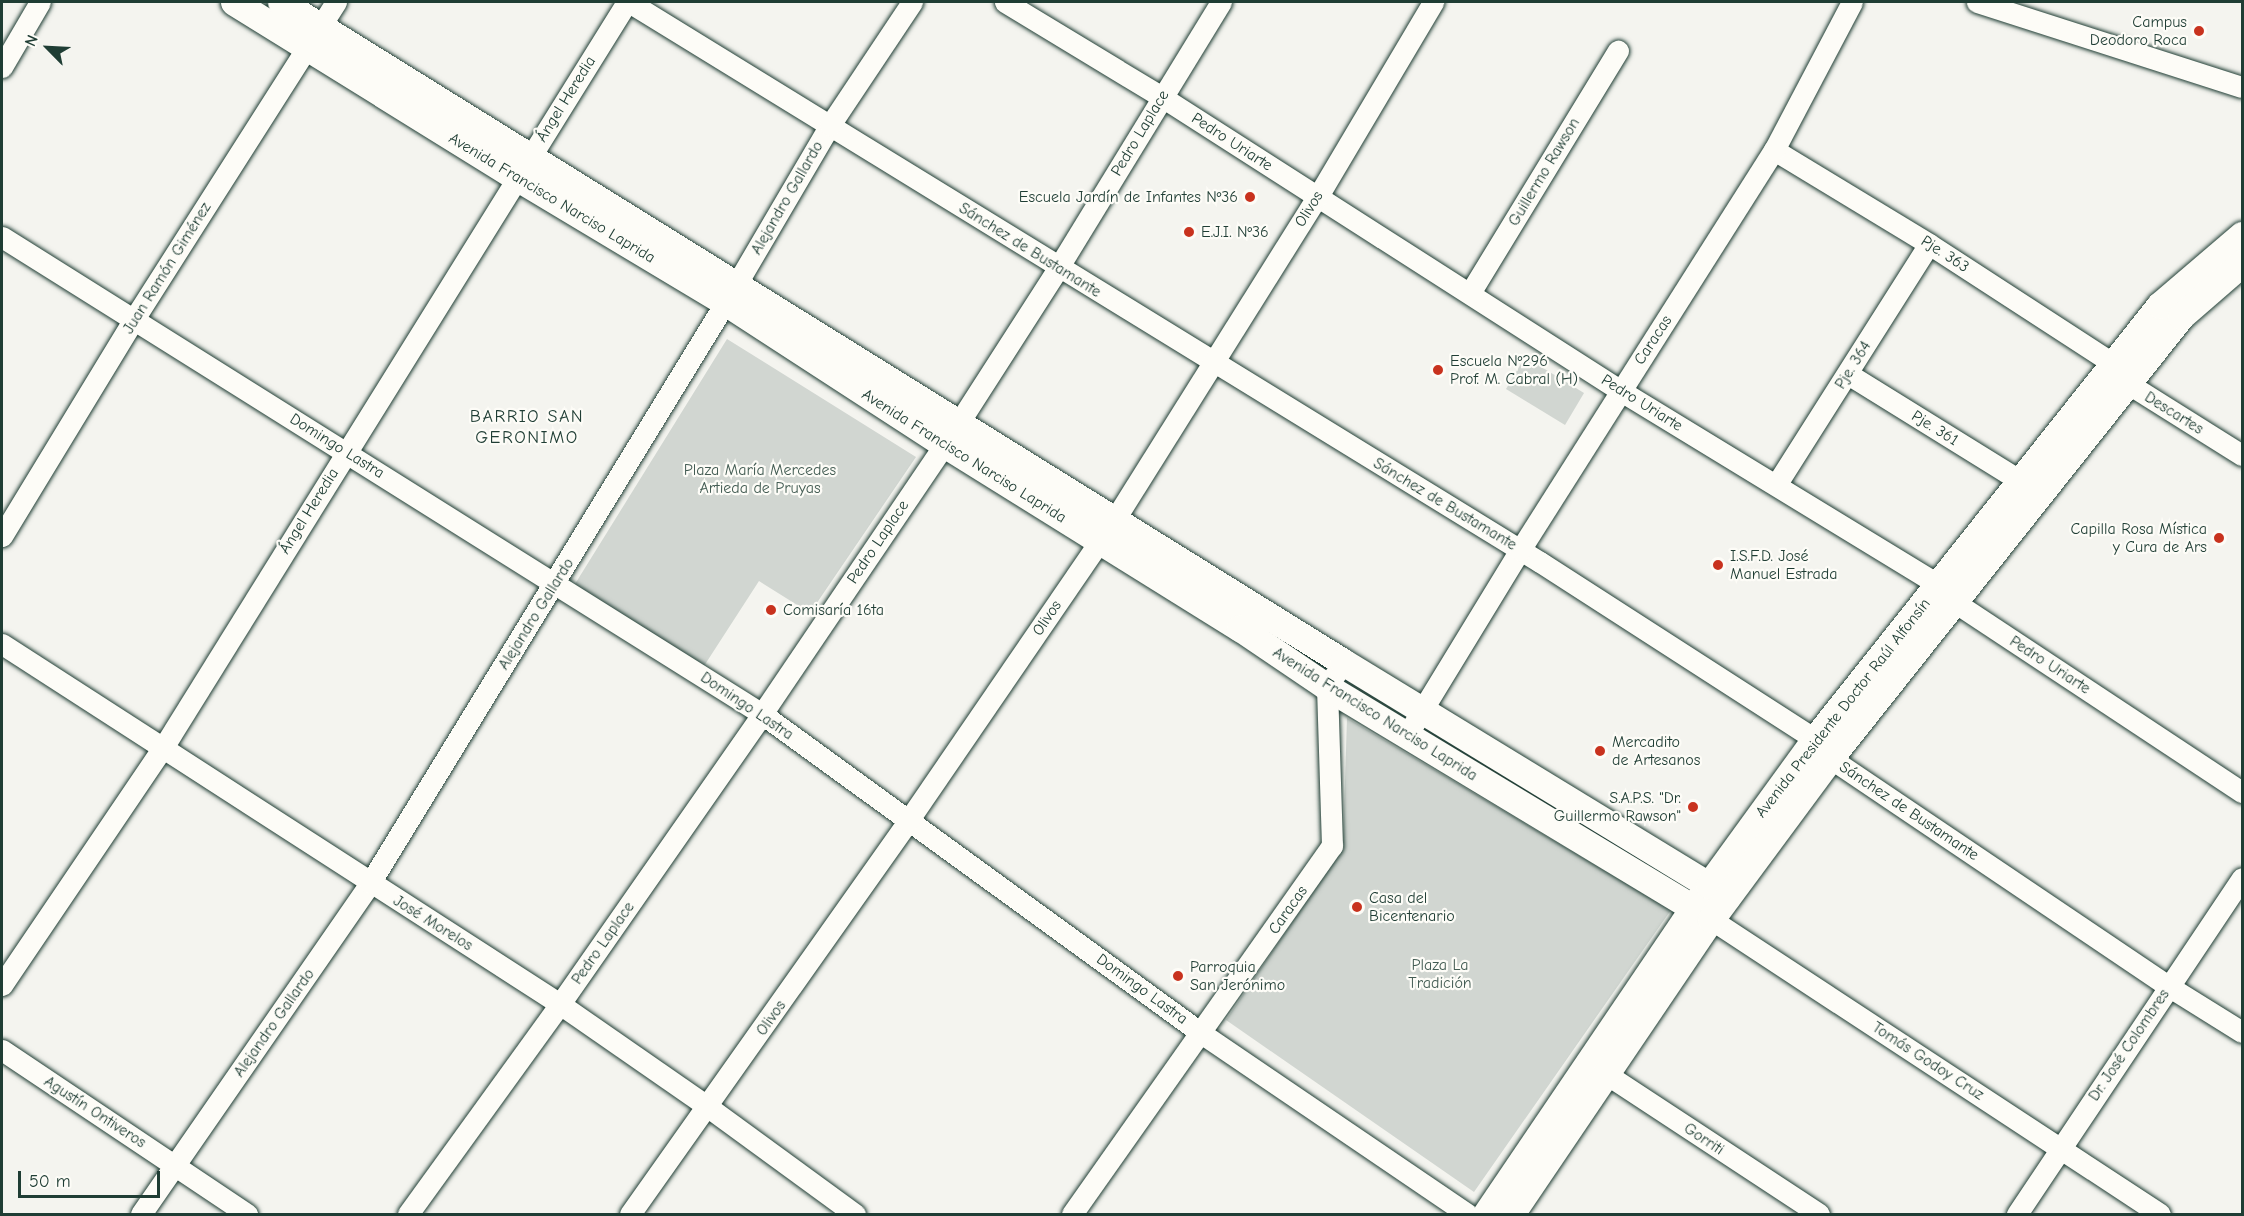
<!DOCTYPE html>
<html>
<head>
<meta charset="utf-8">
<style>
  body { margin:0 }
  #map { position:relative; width:2244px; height:1216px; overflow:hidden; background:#f4f4ef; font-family:"Comic Neue",sans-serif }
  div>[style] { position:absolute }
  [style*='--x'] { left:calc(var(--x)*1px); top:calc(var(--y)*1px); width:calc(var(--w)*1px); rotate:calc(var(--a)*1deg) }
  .green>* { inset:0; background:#d1d6d1 }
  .roads { filter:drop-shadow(0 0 2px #1f3d34) drop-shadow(0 0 2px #1f3d34) }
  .minor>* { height:21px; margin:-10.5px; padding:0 10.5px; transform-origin:10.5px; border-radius:10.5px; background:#fdfcf7 }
  .major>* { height:27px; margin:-13.5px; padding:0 13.5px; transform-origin:13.5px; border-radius:13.5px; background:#fdfcf7 }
  .dots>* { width:16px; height:16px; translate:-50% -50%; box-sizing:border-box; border:3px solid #fdfcf7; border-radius:50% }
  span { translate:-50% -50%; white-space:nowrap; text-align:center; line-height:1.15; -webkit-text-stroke:4.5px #fdfcf7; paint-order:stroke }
  .poi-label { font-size:16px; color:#1f3d34 }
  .right { translate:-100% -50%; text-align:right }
  .left { translate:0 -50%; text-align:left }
  .street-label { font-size:16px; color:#1f3d34 }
  .park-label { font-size:16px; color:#435c53 }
  .neighbourhood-label { font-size:18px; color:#1f3d34; letter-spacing:1.5px }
  .frame { position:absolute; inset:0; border:3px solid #1f3d34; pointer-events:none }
  .north { position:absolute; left:18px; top:18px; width:60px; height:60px; -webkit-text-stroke:4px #fdfcf7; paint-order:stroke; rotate:294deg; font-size:16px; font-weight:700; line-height:24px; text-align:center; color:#1f3d34 }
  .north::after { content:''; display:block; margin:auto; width:21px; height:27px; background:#1f3d34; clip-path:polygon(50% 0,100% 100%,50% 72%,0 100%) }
  .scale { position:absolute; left:18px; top:1171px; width:142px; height:27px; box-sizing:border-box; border:3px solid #1f3d34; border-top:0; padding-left:8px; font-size:18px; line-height:21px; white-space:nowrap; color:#1f3d34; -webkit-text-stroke:4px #fdfcf7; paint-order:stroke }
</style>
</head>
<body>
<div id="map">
  <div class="green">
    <div style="clip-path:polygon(727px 339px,916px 457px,810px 613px,759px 581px,704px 666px,575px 584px)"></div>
    <div style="clip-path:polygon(1525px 357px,1584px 393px,1565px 425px,1506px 389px)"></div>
    <div style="clip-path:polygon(1347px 718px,1671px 910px,1474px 1192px,1226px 1020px,1343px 847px)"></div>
  </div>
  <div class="roads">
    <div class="minor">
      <div style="--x:629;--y:2;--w:1069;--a:31.58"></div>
      <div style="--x:1540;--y:562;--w:327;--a:32.8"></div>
      <div style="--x:1815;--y:739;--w:24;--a:52"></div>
      <div style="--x:1830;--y:758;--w:408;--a:34"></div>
      <div style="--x:2168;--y:986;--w:87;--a:31.9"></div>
      <div style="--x:1005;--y:2;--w:184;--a:31.2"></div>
      <div style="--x:1162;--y:97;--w:545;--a:32.64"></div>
      <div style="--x:1621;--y:391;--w:373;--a:31.4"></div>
      <div style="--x:1939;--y:585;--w:25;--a:47"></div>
      <div style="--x:1956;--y:603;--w:343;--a:33.5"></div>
      <div style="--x:1977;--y:2;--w:278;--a:17.8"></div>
      <div style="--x:2;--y:67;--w:75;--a:-59.7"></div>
      <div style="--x:1774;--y:150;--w:181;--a:31.2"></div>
      <div style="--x:1929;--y:244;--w:218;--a:33"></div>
      <div style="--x:2112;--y:363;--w:25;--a:53"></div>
      <div style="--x:2127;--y:383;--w:136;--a:32.1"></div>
      <div style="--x:2;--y:237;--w:897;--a:32.11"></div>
      <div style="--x:762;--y:714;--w:543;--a:36"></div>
      <div style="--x:1201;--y:1033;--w:322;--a:34.2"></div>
      <div style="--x:1470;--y:293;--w:284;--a:-58.6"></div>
      <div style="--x:1848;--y:374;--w:205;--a:31.8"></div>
      <div style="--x:1776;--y:485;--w:285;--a:-57.6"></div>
      <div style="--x:2;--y:536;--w:254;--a:-58.7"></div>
      <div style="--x:134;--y:319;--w:376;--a:-57.5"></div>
      <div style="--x:2;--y:644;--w:664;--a:32.83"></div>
      <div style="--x:560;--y:1004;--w:180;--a:34.8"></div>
      <div style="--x:708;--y:1107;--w:182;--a:36.1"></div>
      <div style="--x:1407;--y:735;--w:217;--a:-58.6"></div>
      <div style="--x:1520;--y:550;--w:474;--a:-57.6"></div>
      <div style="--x:1774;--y:150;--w:167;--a:-62.2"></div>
      <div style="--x:1700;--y:912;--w:550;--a:33.29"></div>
      <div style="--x:2;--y:985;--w:289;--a:-55.9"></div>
      <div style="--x:164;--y:746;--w:876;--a:-58.11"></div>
      <div style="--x:2;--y:1050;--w:295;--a:33.8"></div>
      <div style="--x:1594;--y:1066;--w:269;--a:33.3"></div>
      <div style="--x:141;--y:1214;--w:402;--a:-55.3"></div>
      <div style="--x:370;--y:883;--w:701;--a:-58.53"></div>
      <div style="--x:736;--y:285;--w:186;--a:-59.6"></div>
      <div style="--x:830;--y:125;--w:148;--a:-56.3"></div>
      <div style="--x:408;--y:1214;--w:259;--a:-54.1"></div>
      <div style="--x:560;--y:1004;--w:353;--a:-55.1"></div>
      <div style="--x:762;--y:714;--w:350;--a:-55.9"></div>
      <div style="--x:958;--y:424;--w:185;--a:-57.3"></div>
      <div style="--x:1058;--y:268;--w:312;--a:-58.5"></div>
      <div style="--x:630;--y:1214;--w:481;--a:-54.7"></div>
      <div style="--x:908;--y:821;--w:366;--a:-55.6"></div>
      <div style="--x:1115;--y:519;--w:381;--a:-57.9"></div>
      <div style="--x:1318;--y:196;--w:226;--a:-59.3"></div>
      <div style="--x:1072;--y:1214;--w:451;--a:-54.8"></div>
      <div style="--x:1332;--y:846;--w:159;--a:-91.8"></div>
      <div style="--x:1327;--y:687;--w:30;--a:-57"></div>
      <div style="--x:2017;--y:1214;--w:404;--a:-56.2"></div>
    </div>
    <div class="major">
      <div style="--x:234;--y:2;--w:332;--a:31.8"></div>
      <div style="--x:516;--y:177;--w:244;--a:30.9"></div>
      <div style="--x:725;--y:302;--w:261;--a:33"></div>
      <div style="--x:944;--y:444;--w:349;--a:31.9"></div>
      <div style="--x:1240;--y:628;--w:105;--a:34.1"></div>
      <div style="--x:1327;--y:687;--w:428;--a:31.1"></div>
      <div style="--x:281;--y:2;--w:1250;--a:31.86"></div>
      <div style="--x:1343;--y:662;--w:450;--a:31.4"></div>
      <div style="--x:1486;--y:1214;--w:397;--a:-55.9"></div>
      <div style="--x:1709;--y:885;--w:180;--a:-54"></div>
      <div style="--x:1815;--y:739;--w:554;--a:-51.52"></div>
      <div style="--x:2160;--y:305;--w:108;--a:-40.5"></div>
      <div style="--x:1511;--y:1214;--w:356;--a:-55.9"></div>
      <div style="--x:1711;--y:919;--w:200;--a:-53.5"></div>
      <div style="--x:1830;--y:758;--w:564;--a:-51.55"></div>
      <div style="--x:2181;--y:316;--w:81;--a:-41"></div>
    </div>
  </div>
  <div class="dots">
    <div style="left:2199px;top:31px;background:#c8321e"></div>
    <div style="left:1250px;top:197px;background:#c8321e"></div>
    <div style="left:1189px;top:232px;background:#c8321e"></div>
    <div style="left:1438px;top:370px;background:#c8321e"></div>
    <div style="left:2219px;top:538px;background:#c8321e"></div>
    <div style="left:1718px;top:565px;background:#c8321e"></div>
    <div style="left:771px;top:610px;background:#c8321e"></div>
    <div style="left:1600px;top:751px;background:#c8321e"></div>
    <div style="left:1693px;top:807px;background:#c8321e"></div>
    <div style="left:1357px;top:907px;background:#c8321e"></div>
    <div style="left:1178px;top:976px;background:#c8321e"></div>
  </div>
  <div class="poi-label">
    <span class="right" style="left:2187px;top:31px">Campus<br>Deodoro Roca</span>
    <span class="right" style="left:1238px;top:197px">Escuela Jardín de Infantes Nº36</span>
    <span class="left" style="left:1201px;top:232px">E.J.I. Nº36</span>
    <span class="left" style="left:1450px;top:370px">Escuela Nº296<br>Prof. M. Cabral (H)</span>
    <span class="right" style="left:2207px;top:538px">Capilla Rosa Mística<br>y Cura de Ars</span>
    <span class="left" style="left:1730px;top:565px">I.S.F.D. José<br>Manuel Estrada</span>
    <span class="left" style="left:783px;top:610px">Comisaría 16ta</span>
    <span class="left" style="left:1612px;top:751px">Mercadito<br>de Artesanos</span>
    <span class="right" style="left:1681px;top:807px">S.A.P.S. "Dr.<br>Guillermo Rawson"</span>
    <span class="left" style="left:1369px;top:907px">Casa del<br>Bicentenario</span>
    <span class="left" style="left:1190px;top:976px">Parroquia<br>San Jerónimo</span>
  </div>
  <div class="street-label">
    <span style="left:566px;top:99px;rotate:-58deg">Ángel Heredia</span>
    <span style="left:1140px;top:133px;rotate:-59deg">Pedro Laplace</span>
    <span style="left:1232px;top:142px;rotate:33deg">Pedro Uriarte</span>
    <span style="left:1544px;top:172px;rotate:-59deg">Guillermo Rawson</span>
    <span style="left:552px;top:198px;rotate:31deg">Avenida Francisco Narciso Laprida</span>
    <span style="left:787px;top:198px;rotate:-60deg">Alejandro Gallardo</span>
    <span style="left:1309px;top:209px;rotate:-58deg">Olivos</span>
    <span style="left:1030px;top:250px;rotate:32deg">Sánchez de Bustamante</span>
    <span style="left:1945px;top:254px;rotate:33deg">Pje. 363</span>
    <span style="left:167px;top:268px;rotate:-58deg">Juan Ramón Giménez</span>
    <span style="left:1653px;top:340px;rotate:-57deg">Caracas</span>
    <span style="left:1853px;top:365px;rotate:-58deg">Pje. 364</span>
    <span style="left:1642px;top:403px;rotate:32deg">Pedro Uriarte</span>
    <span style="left:2174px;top:413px;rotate:32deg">Descartes</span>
    <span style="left:1935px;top:428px;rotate:32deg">Pje. 361</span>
    <span style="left:337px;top:446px;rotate:32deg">Domingo Lastra</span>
    <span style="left:964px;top:456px;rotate:32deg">Avenida Francisco Narciso Laprida</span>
    <span style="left:1445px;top:504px;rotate:31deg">Sánchez de Bustamante</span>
    <span style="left:309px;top:511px;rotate:-58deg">Ángel Heredia</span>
    <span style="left:878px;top:542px;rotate:-56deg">Pedro Laplace</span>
    <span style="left:536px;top:614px;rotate:-58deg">Alejandro Gallardo</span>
    <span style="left:1047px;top:618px;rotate:-56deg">Olivos</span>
    <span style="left:2050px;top:665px;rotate:33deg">Pedro Uriarte</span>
    <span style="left:747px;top:706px;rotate:34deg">Domingo Lastra</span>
    <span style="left:1843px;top:708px;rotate:-52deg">Avenida Presidente Doctor Raúl Alfonsín</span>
    <span style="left:1375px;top:714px;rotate:32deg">Avenida Francisco Narciso Laprida</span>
    <span style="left:1909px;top:811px;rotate:34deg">Sánchez de Bustamante</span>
    <span style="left:1288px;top:910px;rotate:-55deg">Caracas</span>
    <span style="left:433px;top:923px;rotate:32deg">José Morelos</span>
    <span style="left:603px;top:943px;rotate:-55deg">Pedro Laplace</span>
    <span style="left:1142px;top:989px;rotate:36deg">Domingo Lastra</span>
    <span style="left:771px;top:1018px;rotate:-55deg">Olivos</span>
    <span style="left:274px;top:1023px;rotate:-55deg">Alejandro Gallardo</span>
    <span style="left:2129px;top:1045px;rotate:-56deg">Dr. José Colombres</span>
    <span style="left:1928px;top:1061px;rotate:33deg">Tomás Godoy Cruz</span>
    <span style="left:95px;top:1112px;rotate:33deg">Agustín Ontiveros</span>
    <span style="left:1704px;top:1139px;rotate:34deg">Gorriti</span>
  </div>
  <div class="park-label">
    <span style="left:760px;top:479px">Plaza María Mercedes<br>Artieda de Pruyas</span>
    <span style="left:1440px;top:974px">Plaza La<br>Tradición</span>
  </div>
  <div class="neighbourhood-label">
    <span style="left:527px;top:428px">BARRIO SAN<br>GERONIMO</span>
  </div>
  <div class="frame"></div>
  <div class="north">N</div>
  <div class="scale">50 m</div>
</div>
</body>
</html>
